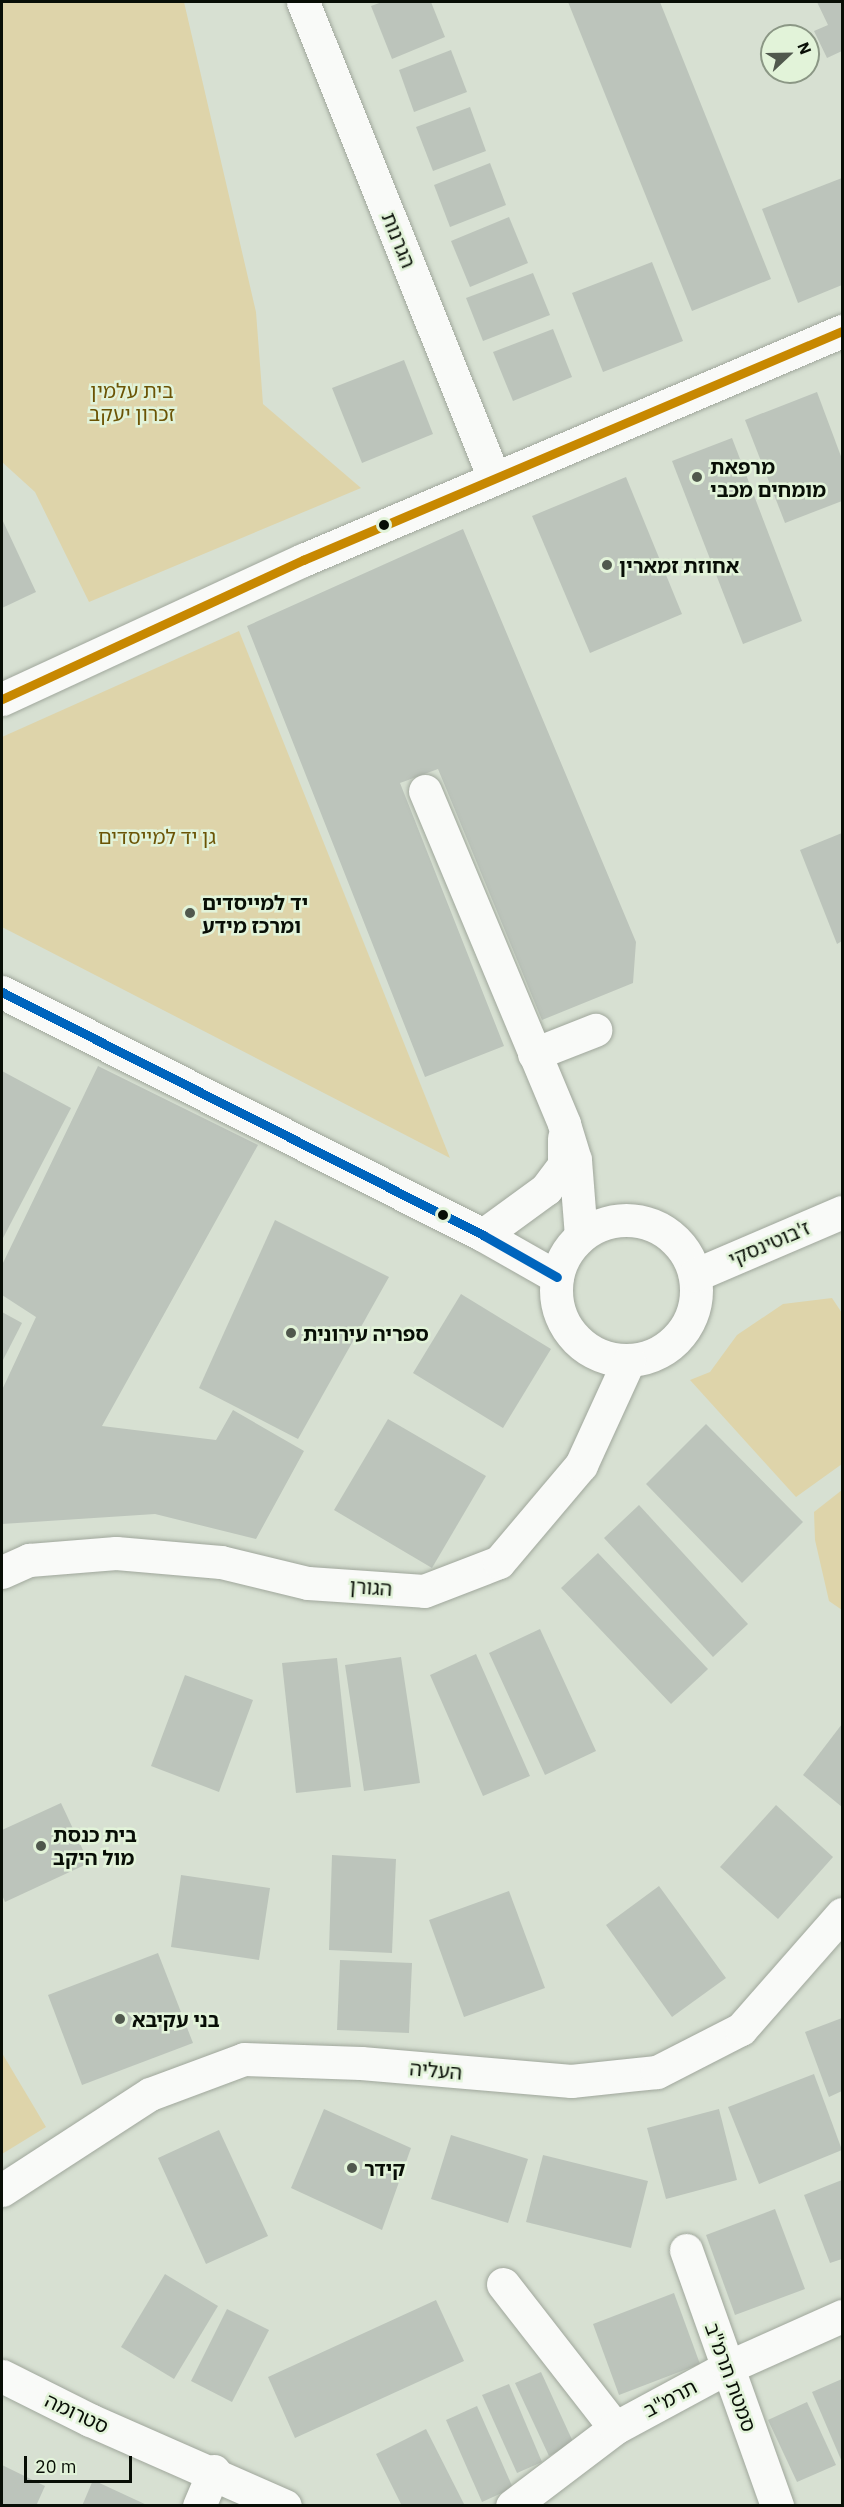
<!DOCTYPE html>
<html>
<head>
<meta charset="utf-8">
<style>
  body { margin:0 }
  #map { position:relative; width:844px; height:2507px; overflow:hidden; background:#d7e0d2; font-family:"IBM Plex Sans","Noto Sans Hebrew",sans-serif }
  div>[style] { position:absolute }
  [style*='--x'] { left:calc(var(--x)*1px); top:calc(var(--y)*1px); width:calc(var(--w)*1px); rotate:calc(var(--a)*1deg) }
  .green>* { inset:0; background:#ded4aa }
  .building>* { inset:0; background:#bcc4bb }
  .roads { filter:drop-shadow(0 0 2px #a0a79c) drop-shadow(0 0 2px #a0a79c) }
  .minor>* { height:33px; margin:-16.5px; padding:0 16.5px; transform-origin:16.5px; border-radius:16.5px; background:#f9faf8 }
  .minor>.ring { margin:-16.5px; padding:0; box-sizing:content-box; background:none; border:33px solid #f9faf8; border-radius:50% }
  .bus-1>* { height:9px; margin:-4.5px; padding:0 4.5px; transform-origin:4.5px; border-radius:4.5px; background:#c78801 }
  .bus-2>* { height:9px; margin:-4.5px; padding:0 4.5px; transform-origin:4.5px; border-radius:4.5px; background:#0065bd }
  .dots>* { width:16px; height:16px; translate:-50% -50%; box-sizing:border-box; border:3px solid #e2f3d9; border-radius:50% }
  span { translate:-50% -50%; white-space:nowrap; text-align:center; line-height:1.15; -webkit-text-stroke:5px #e2f3d9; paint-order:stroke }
  .street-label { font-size:20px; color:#080e06 }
  .park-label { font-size:20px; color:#6b5405 }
  .poi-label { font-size:20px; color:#080e06; font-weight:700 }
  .left { translate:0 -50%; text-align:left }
  .frame { position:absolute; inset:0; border:3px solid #080e06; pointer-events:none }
  .north { position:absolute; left:760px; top:24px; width:60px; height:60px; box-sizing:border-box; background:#e2f3d9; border:2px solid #8b9785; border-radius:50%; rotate:68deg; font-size:16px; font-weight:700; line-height:24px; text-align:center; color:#080e06 }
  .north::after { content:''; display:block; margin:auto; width:21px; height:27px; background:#50584d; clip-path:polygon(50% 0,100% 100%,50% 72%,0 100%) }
  .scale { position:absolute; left:24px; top:2456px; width:108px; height:27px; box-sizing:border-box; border:3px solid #080e06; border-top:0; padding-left:8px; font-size:18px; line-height:21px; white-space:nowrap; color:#080e06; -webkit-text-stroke:4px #e2f3d9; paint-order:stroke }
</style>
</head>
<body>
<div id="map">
  <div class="green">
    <div style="clip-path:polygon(2px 2px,184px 2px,256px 312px,263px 404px,361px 488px,89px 602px,35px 492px,2px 462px)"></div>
    <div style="clip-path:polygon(239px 631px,450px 1158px,2px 927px,2px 737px)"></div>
    <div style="clip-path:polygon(832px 1298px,842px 1313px,842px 1464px,796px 1497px,690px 1380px,710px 1372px,737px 1335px,783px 1304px)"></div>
    <div style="clip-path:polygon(842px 1490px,842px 1610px,829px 1601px,815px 1540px,814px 1512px)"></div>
    <div style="clip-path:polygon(2px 2053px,46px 2127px,2px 2154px)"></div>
  </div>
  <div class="building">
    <div style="clip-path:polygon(382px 2px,431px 2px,445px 37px,392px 59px,371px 6px)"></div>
    <div style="clip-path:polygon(568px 2px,660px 2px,771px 279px,692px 311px)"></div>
    <div style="clip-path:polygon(817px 2px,842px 2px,842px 51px,827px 58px,814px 31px,828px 25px)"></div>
    <div style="clip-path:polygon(451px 50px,467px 92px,414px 112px,399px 70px)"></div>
    <div style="clip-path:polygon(470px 107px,486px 151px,433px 171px,416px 127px)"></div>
    <div style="clip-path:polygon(490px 163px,506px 205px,450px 227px,434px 185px)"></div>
    <div style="clip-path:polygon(842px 178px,842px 285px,798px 303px,762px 209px)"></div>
    <div style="clip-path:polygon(509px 217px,528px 263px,470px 287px,451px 241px)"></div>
    <div style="clip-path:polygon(652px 262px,683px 341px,603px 372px,572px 293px)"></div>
    <div style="clip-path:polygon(533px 273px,550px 315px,483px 341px,466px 298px)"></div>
    <div style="clip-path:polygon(553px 329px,572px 377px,513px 401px,493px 352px)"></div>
    <div style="clip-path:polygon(404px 360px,433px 434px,362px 463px,332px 388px)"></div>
    <div style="clip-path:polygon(817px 392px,842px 459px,842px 501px,785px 523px,745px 420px)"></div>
    <div style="clip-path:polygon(732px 438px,802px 621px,743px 644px,672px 461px)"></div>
    <div style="clip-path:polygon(626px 477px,682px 614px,590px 653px,532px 516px)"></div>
    <div style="clip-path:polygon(2px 519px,36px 592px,2px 608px)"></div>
    <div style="clip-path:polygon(463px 529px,636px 942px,633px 983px,542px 1020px,438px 769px,400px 783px,504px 1046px,425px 1077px,247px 626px)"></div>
    <div style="clip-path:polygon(842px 833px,842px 941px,837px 944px,800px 850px)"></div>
    <div style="clip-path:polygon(98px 1066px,258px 1145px,102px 1426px,216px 1440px,233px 1410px,304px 1451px,256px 1539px,155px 1514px,2px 1524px,2px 1390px,36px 1317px,2px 1295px,2px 1265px)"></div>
    <div style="clip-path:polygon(2px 1071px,71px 1108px,2px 1240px)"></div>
    <div style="clip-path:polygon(275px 1220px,389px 1277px,298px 1439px,199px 1388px)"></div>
    <div style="clip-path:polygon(461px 1294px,551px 1349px,503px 1428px,413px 1373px)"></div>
    <div style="clip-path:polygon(2px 1312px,22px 1323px,2px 1362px)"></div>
    <div style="clip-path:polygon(388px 1419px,486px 1476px,432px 1568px,334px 1510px)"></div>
    <div style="clip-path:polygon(706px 1424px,803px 1522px,742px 1583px,646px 1484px)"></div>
    <div style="clip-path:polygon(639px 1505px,748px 1624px,713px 1657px,604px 1538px)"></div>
    <div style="clip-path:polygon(598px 1553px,708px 1669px,671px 1704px,561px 1588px)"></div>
    <div style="clip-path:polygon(540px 1629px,596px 1751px,545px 1775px,489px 1653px)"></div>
    <div style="clip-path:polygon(476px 1654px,530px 1776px,483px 1796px,430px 1675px)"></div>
    <div style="clip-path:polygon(401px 1657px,420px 1783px,364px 1791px,345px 1665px)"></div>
    <div style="clip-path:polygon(337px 1658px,351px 1787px,296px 1793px,282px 1663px)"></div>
    <div style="clip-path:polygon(185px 1675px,253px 1700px,219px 1792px,151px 1766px)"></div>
    <div style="clip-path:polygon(842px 1724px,842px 1807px,803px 1775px)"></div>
    <div style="clip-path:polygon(61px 1803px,89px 1863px,5px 1902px,2px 1895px,2px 1830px)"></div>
    <div style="clip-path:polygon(776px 1805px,833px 1857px,778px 1919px,720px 1867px)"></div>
    <div style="clip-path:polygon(332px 1855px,396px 1859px,392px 1953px,329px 1950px)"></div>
    <div style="clip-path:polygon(181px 1875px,270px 1888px,259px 1960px,171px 1947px)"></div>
    <div style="clip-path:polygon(659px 1886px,726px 1978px,672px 2017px,606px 1925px)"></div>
    <div style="clip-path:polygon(509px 1891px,545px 1988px,464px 2017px,429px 1920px)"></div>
    <div style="clip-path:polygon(158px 1953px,193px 2043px,82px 2085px,48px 1995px)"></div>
    <div style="clip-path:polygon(340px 1960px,412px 1963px,409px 2033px,337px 2030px)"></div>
    <div style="clip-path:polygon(842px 2018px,842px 2091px,829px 2097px,805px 2032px)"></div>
    <div style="clip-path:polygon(814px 2074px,842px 2150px,759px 2184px,728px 2107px)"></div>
    <div style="clip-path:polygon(324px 2109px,411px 2148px,382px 2230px,291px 2188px)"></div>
    <div style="clip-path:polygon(719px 2109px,737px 2180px,666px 2199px,647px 2128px)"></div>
    <div style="clip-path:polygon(219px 2130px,268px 2236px,206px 2264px,158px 2158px)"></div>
    <div style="clip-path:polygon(451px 2135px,528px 2159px,508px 2223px,431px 2199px)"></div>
    <div style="clip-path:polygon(543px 2155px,648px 2181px,631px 2248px,526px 2222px)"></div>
    <div style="clip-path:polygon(842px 2180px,842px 2259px,830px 2263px,804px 2195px)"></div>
    <div style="clip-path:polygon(775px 2209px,805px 2289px,735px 2315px,706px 2235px)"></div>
    <div style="clip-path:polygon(165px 2274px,218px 2306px,174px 2379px,121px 2347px)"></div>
    <div style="clip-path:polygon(674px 2293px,700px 2364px,619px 2395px,593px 2324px)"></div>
    <div style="clip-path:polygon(436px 2300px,464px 2361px,295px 2438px,268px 2377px)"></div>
    <div style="clip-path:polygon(227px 2309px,269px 2330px,232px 2402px,191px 2381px)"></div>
    <div style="clip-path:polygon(541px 2372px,574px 2444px,549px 2456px,515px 2383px)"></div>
    <div style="clip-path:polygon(842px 2379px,842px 2462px,812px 2392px)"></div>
    <div style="clip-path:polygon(509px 2384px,542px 2462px,517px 2473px,482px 2395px)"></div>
    <div style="clip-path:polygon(807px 2402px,836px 2465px,797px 2482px,768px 2420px)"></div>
    <div style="clip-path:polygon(477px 2406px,513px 2488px,482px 2502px,446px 2420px)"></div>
    <div style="clip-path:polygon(426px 2429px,465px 2506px,402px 2506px,376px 2454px)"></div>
    <div style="clip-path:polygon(2px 2465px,45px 2486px,36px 2506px,2px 2506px)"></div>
    <div style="clip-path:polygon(93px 2480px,149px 2506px,82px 2506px)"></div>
  </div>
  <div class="roads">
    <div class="minor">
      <div style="--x:303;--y:2;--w:513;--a:68.14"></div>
      <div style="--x:2;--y:699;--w:332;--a:-24.8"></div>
      <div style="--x:303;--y:560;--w:586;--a:-23.02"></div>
      <div style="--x:425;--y:791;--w:361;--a:67.3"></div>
      <div style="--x:564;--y:1124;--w:38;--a:73"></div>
      <div style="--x:575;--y:1160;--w:76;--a:85.5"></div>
      <div style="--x:2;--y:992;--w:539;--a:26.8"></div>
      <div style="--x:483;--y:1235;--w:85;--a:29.6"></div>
      <div style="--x:534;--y:1054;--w:66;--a:-21.5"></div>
      <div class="ring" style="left:556px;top:1220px;width:107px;height:107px"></div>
      <div style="--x:483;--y:1235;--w:78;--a:-36.1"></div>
      <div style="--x:546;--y:1189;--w:30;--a:-53"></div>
      <div style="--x:564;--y:1165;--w:27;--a:-90"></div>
      <div style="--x:695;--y:1275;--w:160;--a:-23.2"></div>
      <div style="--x:2;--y:1572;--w:30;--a:-24"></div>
      <div style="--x:29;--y:1560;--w:87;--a:-4.6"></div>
      <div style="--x:116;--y:1553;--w:105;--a:4.9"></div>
      <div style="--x:221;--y:1562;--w:89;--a:13.6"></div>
      <div style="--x:308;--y:1583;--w:116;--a:3.9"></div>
      <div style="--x:424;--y:1591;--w:80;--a:-21.1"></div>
      <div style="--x:499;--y:1562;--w:127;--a:-49.8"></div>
      <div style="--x:581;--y:1465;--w:115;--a:-65.4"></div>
      <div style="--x:2;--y:2190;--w:176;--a:-33"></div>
      <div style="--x:150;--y:2094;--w:100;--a:-20.4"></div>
      <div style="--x:244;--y:2059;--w:117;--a:2"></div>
      <div style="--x:361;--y:2063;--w:211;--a:4.9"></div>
      <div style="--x:571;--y:2081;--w:86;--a:-6"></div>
      <div style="--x:657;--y:2072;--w:94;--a:-27.1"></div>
      <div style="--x:741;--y:2029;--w:153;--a:-48.7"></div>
      <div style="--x:686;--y:2250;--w:272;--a:70.4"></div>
      <div style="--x:503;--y:2284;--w:182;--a:52.1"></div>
      <div style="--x:2;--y:2376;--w:98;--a:26.6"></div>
      <div style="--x:90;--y:2420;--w:213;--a:23.8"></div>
      <div style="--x:199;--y:2506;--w:38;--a:-67"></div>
      <div style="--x:512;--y:2506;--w:129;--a:-37.1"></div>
      <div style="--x:615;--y:2428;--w:128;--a:-28.4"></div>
      <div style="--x:728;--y:2367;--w:125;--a:-24.1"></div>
    </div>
  </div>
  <div class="bus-1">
    <div style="--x:2;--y:699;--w:332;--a:-24.8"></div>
    <div style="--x:303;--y:560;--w:586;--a:-23.02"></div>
  </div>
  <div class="bus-2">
    <div style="--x:2;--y:992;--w:539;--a:26.8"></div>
    <div style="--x:483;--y:1235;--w:85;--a:29.6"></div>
  </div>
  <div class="dots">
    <div style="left:697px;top:477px;background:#50584d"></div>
    <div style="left:384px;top:525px;background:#080e06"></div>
    <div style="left:607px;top:565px;background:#50584d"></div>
    <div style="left:190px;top:913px;background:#50584d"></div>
    <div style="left:443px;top:1215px;background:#080e06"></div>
    <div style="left:291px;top:1333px;background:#50584d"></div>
    <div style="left:41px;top:1846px;background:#50584d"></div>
    <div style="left:120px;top:2019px;background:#50584d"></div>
    <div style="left:352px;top:2168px;background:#50584d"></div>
  </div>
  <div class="street-label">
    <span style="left:399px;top:240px;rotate:68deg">הגרנות</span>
    <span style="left:769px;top:1243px;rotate:-23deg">ז'בוטינסקי</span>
    <span style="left:371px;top:1587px;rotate:4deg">הגורן</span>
    <span style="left:436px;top:2070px;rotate:5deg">העליה</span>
    <span style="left:731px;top:2377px;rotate:70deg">סמטת תרמ"ב</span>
    <span style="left:670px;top:2398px;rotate:-28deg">תרמ"ב</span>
    <span style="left:77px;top:2413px;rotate:25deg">סטרומה</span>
  </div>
  <div class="park-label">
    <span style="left:132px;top:402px">בית עלמין<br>זכרון יעקב</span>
    <span style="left:157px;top:836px">גן יד למייסדים</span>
  </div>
  <div class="poi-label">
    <span class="left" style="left:710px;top:478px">מרפאת<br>מומחים מכבי</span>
    <span class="left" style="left:619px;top:565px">אחוזת זמארין</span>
    <span class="left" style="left:202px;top:914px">יד למייסדים<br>ומרכז מידע</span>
    <span class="left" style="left:303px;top:1333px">ספריה עירונית</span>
    <span class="left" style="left:53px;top:1846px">בית כנסת<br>מול היקב</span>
    <span class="left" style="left:132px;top:2019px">בני עקיבא</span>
    <span class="left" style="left:364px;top:2168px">קידר</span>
  </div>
  <div class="frame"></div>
  <div class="north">N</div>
  <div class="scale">20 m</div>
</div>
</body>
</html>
